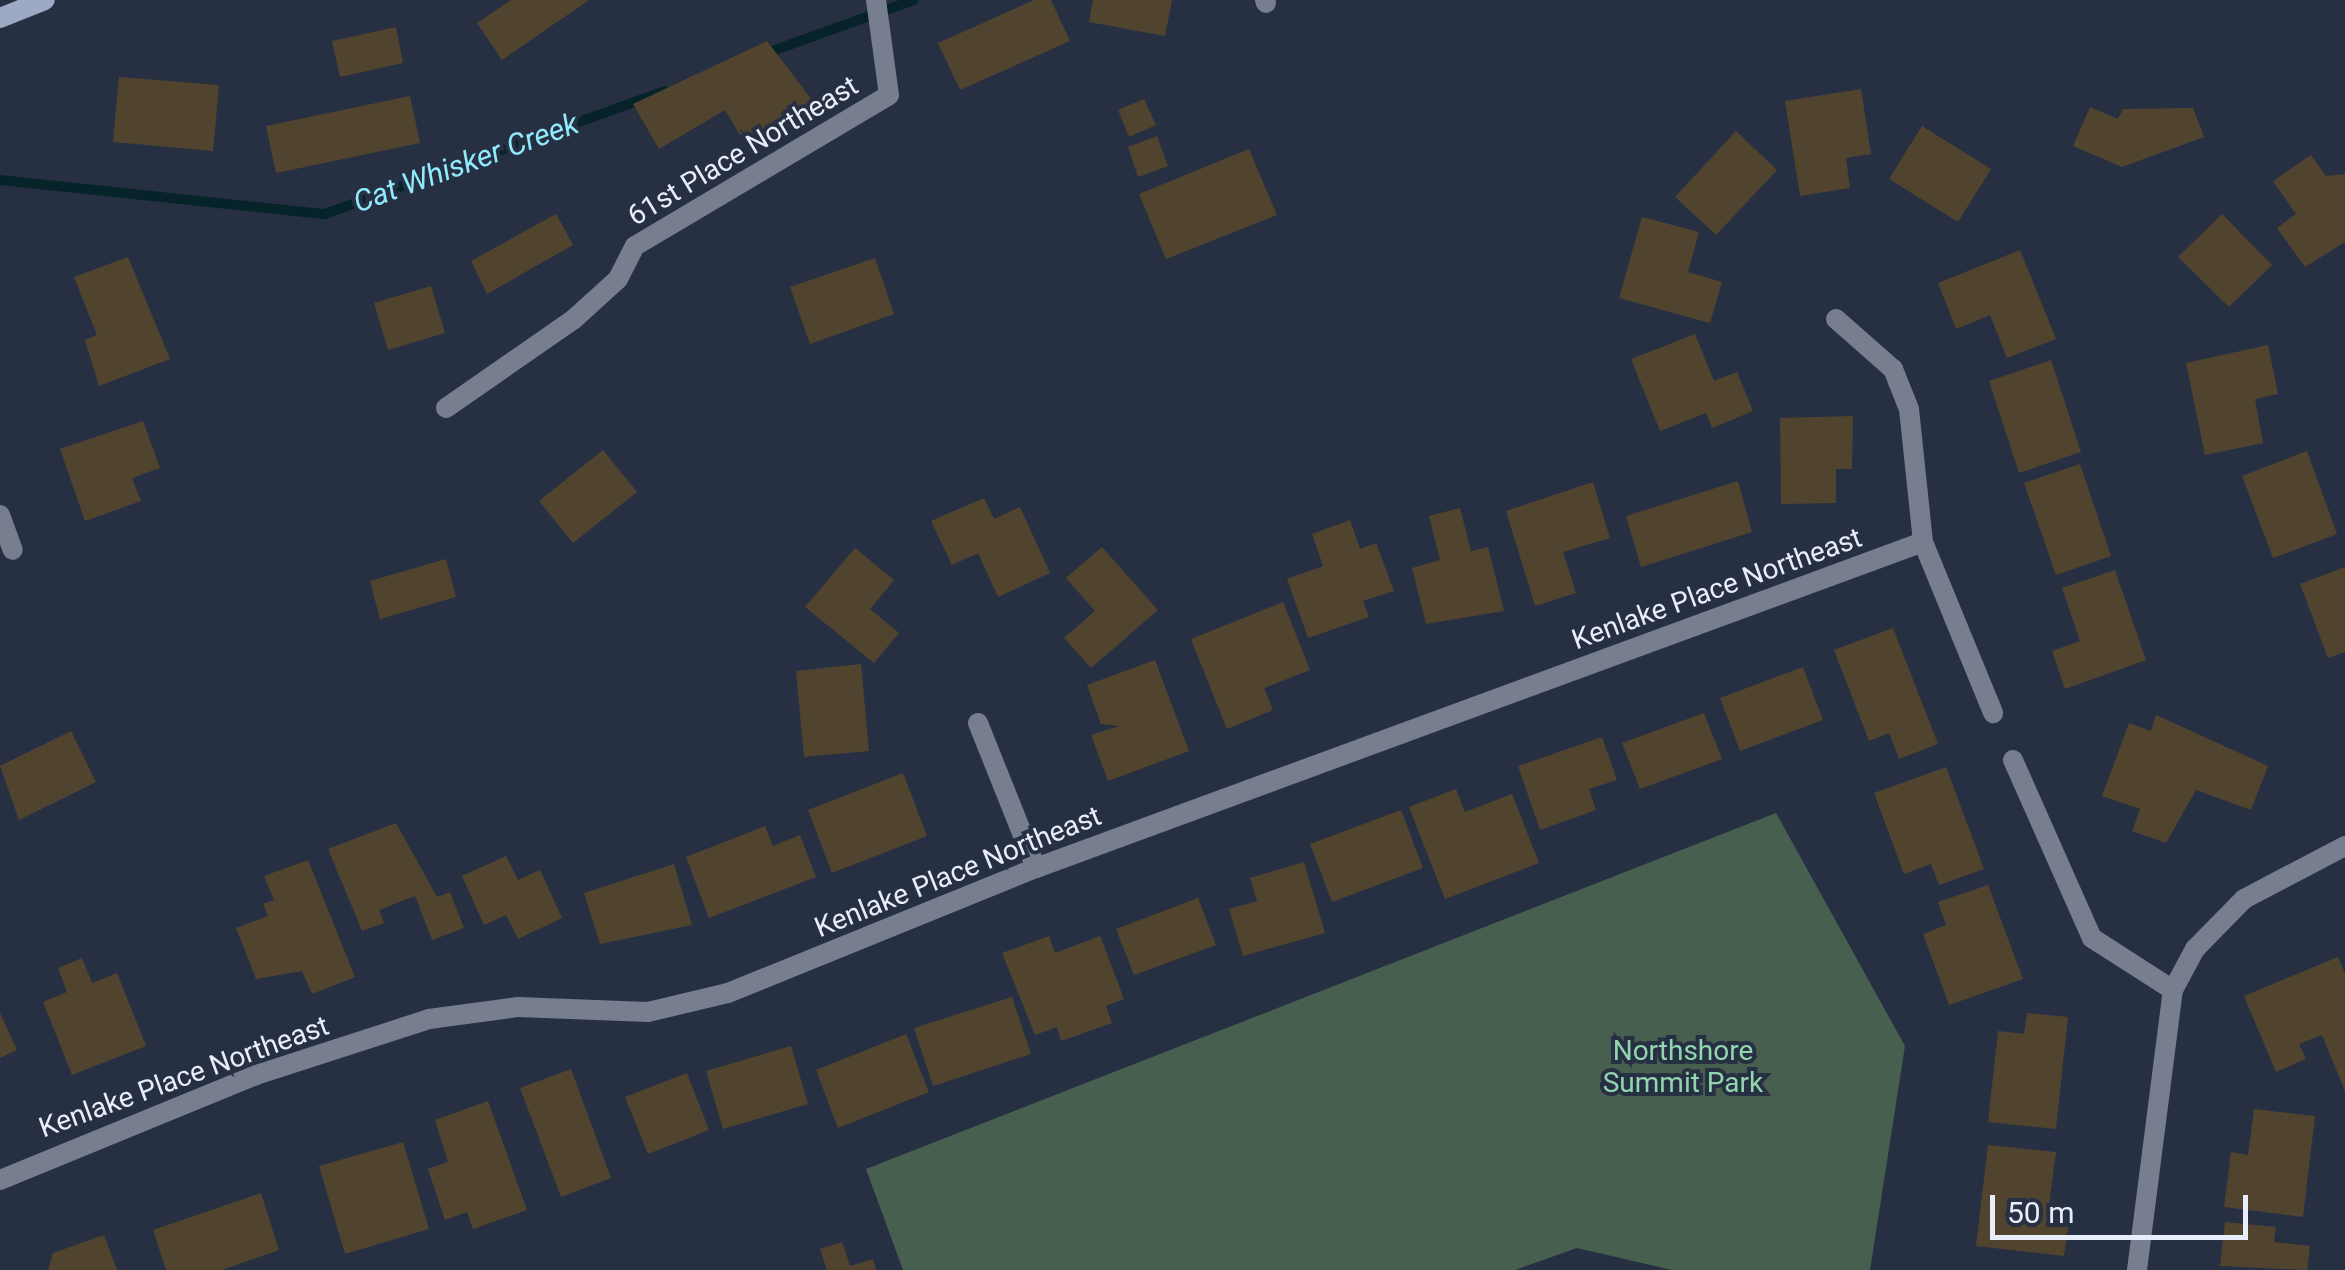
<!DOCTYPE html>
<html>
<head>
<meta charset="utf-8">
<style>
  body { margin:0 }
  #map { position:relative; width:2345px; height:1270px; overflow:hidden; background:#273043; font-family:Roboto,sans-serif }
  div>[style] { position:absolute }
  [style*='--x'] { left:calc(var(--x)*1px); top:calc(var(--y)*1px); width:calc(var(--w)*1px); rotate:calc(var(--a)*1deg) }
  .green>* { inset:0; background:#465f4f }
  .stream>* { height:10px; margin:-5px; padding:0 5px; transform-origin:5px; border-radius:5px; background:#052329 }
  .building>* { inset:0; background:#51442f }
  .minor>* { height:20px; margin:-10px; padding:0 10px; transform-origin:10px; border-radius:10px; background:#767e8f }
  .tertiary>* { height:20px; margin:-10px; padding:0 10px; transform-origin:10px; border-radius:10px; background:#767e8f }
  .secondary>* { height:20px; margin:-10px; padding:0 10px; transform-origin:10px; border-radius:10px; background:#9daac5 }
  span { translate:-50% -50%; white-space:nowrap; text-align:center; line-height:1.15; -webkit-text-stroke:8px #273043; paint-order:stroke }
  .street-label { font-size:28px; color:#e7edfa }
  .park-label { font-size:28px; color:#92d6ad }
  .water-label { font-size:30px; color:#90ebfd; font-style:italic }
  .scale { position:absolute; left:1990px; top:1195px; width:258px; height:45px; box-sizing:border-box; border:5px solid #e7edfa; border-top:0; padding-left:12px; font-size:30px; line-height:35px; white-space:nowrap; color:#e7edfa; -webkit-text-stroke:8px #273043; paint-order:stroke }
</style>
</head>
<body>
<div id="map">
  <div class="green">
    <div style="clip-path:polygon(1776px 813px,1905px 1046px,1870px 1270px,1672px 1270px,1577px 1248px,1515px 1270px,903px 1270px,866px 1169px)"></div>
  </div>
  <div class="stream">
    <div style="--x:764;--y:54;--w:159;--a:-19.8"></div>
    <div style="--x:0;--y:180;--w:327;--a:6"></div>
    <div style="--x:325;--y:214;--w:361;--a:-19.9"></div>
  </div>
  <div class="building">
    <div style="clip-path:polygon(511px 0,589px 0,502px 60px,477px 23px)"></div>
    <div style="clip-path:polygon(1034px 0,1051px 0,1070px 41px,960px 90px,938px 43px)"></div>
    <div style="clip-path:polygon(1093px 0,1172px 0,1165px 36px,1089px 22px)"></div>
    <div style="clip-path:polygon(396px 27px,403px 63px,340px 77px,332px 41px)"></div>
    <div style="clip-path:polygon(767px 41px,819px 109px,749px 150px,725px 110px,659px 149px,633px 104px)"></div>
    <div style="clip-path:polygon(119px 77px,219px 85px,213px 151px,113px 142px)"></div>
    <div style="clip-path:polygon(1861px 89px,1871px 154px,1846px 158px,1850px 188px,1800px 196px,1785px 101px)"></div>
    <div style="clip-path:polygon(410px 96px,420px 143px,276px 173px,266px 126px)"></div>
    <div style="clip-path:polygon(1144px 99px,1156px 125px,1129px 137px,1118px 110px)"></div>
    <div style="clip-path:polygon(2090px 107px,2118px 119px,2123px 109px,2193px 108px,2204px 137px,2122px 167px,2073px 146px)"></div>
    <div style="clip-path:polygon(1922px 126px,1991px 169px,1958px 222px,1889px 179px)"></div>
    <div style="clip-path:polygon(1736px 131px,1777px 170px,1716px 235px,1675px 197px)"></div>
    <div style="clip-path:polygon(1157px 136px,1168px 166px,1138px 177px,1128px 147px)"></div>
    <div style="clip-path:polygon(1249px 149px,1277px 215px,1166px 259px,1139px 194px)"></div>
    <div style="clip-path:polygon(2311px 155px,2326px 176px,2345px 174px,2345px 242px,2305px 267px,2277px 228px,2296px 214px,2273px 181px)"></div>
    <div style="clip-path:polygon(556px 214px,573px 245px,487px 294px,471px 261px)"></div>
    <div style="clip-path:polygon(2222px 214px,2272px 265px,2229px 307px,2178px 257px)"></div>
    <div style="clip-path:polygon(1642px 217px,1699px 232px,1688px 272px,1722px 282px,1710px 323px,1619px 298px)"></div>
    <div style="clip-path:polygon(2020px 250px,2056px 339px,2007px 358px,1990px 315px,1956px 329px,1938px 283px)"></div>
    <div style="clip-path:polygon(128px 257px,170px 359px,99px 386px,85px 340px,97px 335px,74px 277px)"></div>
    <div style="clip-path:polygon(875px 258px,894px 314px,810px 344px,790px 287px)"></div>
    <div style="clip-path:polygon(431px 286px,445px 333px,388px 350px,374px 303px)"></div>
    <div style="clip-path:polygon(1695px 334px,1714px 381px,1737px 372px,1753px 411px,1712px 428px,1706px 413px,1660px 431px,1631px 359px)"></div>
    <div style="clip-path:polygon(2268px 345px,2278px 394px,2255px 399px,2263px 443px,2205px 455px,2186px 363px)"></div>
    <div style="clip-path:polygon(2051px 360px,2081px 452px,2019px 473px,1989px 381px)"></div>
    <div style="clip-path:polygon(1853px 416px,1852px 469px,1836px 469px,1836px 503px,1781px 504px,1780px 418px)"></div>
    <div style="clip-path:polygon(143px 421px,160px 468px,132px 478px,141px 501px,85px 521px,60px 449px)"></div>
    <div style="clip-path:polygon(603px 450px,637px 492px,573px 543px,539px 501px)"></div>
    <div style="clip-path:polygon(2307px 451px,2337px 534px,2273px 558px,2242px 476px)"></div>
    <div style="clip-path:polygon(2080px 464px,2111px 556px,2056px 575px,2024px 483px)"></div>
    <div style="clip-path:polygon(1738px 481px,1752px 532px,1641px 567px,1626px 516px)"></div>
    <div style="clip-path:polygon(1593px 482px,1610px 538px,1563px 552px,1576px 593px,1535px 606px,1506px 511px)"></div>
    <div style="clip-path:polygon(984px 498px,994px 519px,1020px 507px,1050px 573px,998px 597px,978px 553px,952px 565px,931px 521px)"></div>
    <div style="clip-path:polygon(1460px 508px,1471px 551px,1488px 547px,1504px 611px,1426px 624px,1412px 568px,1440px 560px,1429px 516px)"></div>
    <div style="clip-path:polygon(1350px 520px,1360px 549px,1376px 543px,1394px 591px,1363px 601px,1369px 617px,1308px 638px,1287px 579px,1323px 566px,1312px 534px)"></div>
    <div style="clip-path:polygon(1102px 547px,1158px 610px,1091px 668px,1064px 638px,1095px 611px,1066px 578px)"></div>
    <div style="clip-path:polygon(855px 548px,894px 580px,870px 609px,899px 633px,874px 663px,805px 607px)"></div>
    <div style="clip-path:polygon(446px 559px,456px 597px,380px 619px,370px 581px)"></div>
    <div style="clip-path:polygon(2345px 567px,2345px 652px,2328px 658px,2300px 584px)"></div>
    <div style="clip-path:polygon(2115px 570px,2146px 660px,2065px 689px,2052px 651px,2080px 641px,2062px 588px)"></div>
    <div style="clip-path:polygon(1283px 602px,1310px 670px,1264px 688px,1273px 710px,1227px 729px,1191px 639px)"></div>
    <div style="clip-path:polygon(1893px 628px,1938px 744px,1899px 759px,1889px 733px,1869px 741px,1834px 650px)"></div>
    <div style="clip-path:polygon(1155px 660px,1189px 751px,1108px 781px,1091px 735px,1119px 726px,1101px 724px,1087px 685px)"></div>
    <div style="clip-path:polygon(861px 664px,869px 751px,804px 757px,796px 671px)"></div>
    <div style="clip-path:polygon(1803px 667px,1823px 720px,1740px 751px,1720px 698px)"></div>
    <div style="clip-path:polygon(1704px 713px,1722px 759px,1640px 789px,1622px 743px)"></div>
    <div style="clip-path:polygon(2156px 715px,2268px 766px,2251px 810px,2196px 790px,2166px 843px,2132px 831px,2140px 809px,2102px 796px,2129px 723px,2151px 731px)"></div>
    <div style="clip-path:polygon(71px 731px,96px 782px,19px 820px,0 766px)"></div>
    <div style="clip-path:polygon(1602px 737px,1617px 780px,1589px 789px,1596px 810px,1540px 830px,1518px 766px)"></div>
    <div style="clip-path:polygon(1946px 767px,1984px 869px,1939px 885px,1931px 864px,1904px 874px,1874px 793px)"></div>
    <div style="clip-path:polygon(903px 773px,927px 836px,832px 873px,808px 810px)"></div>
    <div style="clip-path:polygon(1456px 789px,1465px 812px,1512px 794px,1539px 863px,1445px 899px,1409px 807px)"></div>
    <div style="clip-path:polygon(1401px 810px,1423px 868px,1332px 902px,1310px 844px)"></div>
    <div style="clip-path:polygon(396px 823px,437px 897px,450px 892px,464px 928px,432px 940px,415px 896px,379px 910px,384px 923px,362px 931px,328px 849px)"></div>
    <div style="clip-path:polygon(765px 826px,773px 846px,800px 835px,816px 877px,709px 918px,686px 857px)"></div>
    <div style="clip-path:polygon(506px 856px,518px 880px,540px 870px,562px 918px,518px 939px,506px 915px,484px 925px,462px 876px)"></div>
    <div style="clip-path:polygon(308px 860px,355px 977px,312px 994px,302px 971px,256px 979px,236px 928px,268px 916px,263px 904px,274px 900px,264px 876px)"></div>
    <div style="clip-path:polygon(1304px 862px,1325px 933px,1243px 956px,1229px 909px,1257px 901px,1250px 878px)"></div>
    <div style="clip-path:polygon(674px 864px,692px 925px,600px 944px,584px 893px)"></div>
    <div style="clip-path:polygon(1988px 885px,2023px 979px,1949px 1005px,1923px 934px,1946px 925px,1938px 902px)"></div>
    <div style="clip-path:polygon(1198px 898px,1216px 945px,1134px 975px,1116px 929px)"></div>
    <div style="clip-path:polygon(1049px 936px,1055px 953px,1100px 936px,1124px 999px,1106px 1006px,1112px 1023px,1061px 1041px,1057px 1027px,1035px 1035px,1002px 953px)"></div>
    <div style="clip-path:polygon(2338px 957px,2345px 974px,2345px 1091px,2322px 1035px,2299px 1044px,2306px 1059px,2276px 1072px,2244px 996px)"></div>
    <div style="clip-path:polygon(82px 958px,92px 983px,117px 973px,146px 1046px,72px 1075px,43px 1002px,67px 992px,58px 968px)"></div>
    <div style="clip-path:polygon(1012px 997px,1031px 1054px,933px 1086px,914px 1028px)"></div>
    <div style="clip-path:polygon(0 1013px,17px 1050px,0 1058px)"></div>
    <div style="clip-path:polygon(2027px 1013px,2068px 1017px,2056px 1129px,1988px 1122px,1998px 1031px,2024px 1034px)"></div>
    <div style="clip-path:polygon(906px 1034px,929px 1092px,838px 1128px,816px 1070px)"></div>
    <div style="clip-path:polygon(791px 1046px,808px 1104px,723px 1129px,706px 1071px)"></div>
    <div style="clip-path:polygon(571px 1069px,611px 1178px,561px 1197px,520px 1088px)"></div>
    <div style="clip-path:polygon(687px 1073px,709px 1130px,648px 1154px,625px 1097px)"></div>
    <div style="clip-path:polygon(488px 1101px,527px 1210px,473px 1229px,467px 1212px,445px 1220px,428px 1169px,448px 1162px,435px 1120px)"></div>
    <div style="clip-path:polygon(2254px 1109px,2315px 1116px,2303px 1217px,2224px 1207px,2231px 1152px,2248px 1155px)"></div>
    <div style="clip-path:polygon(403px 1142px,429px 1229px,345px 1254px,319px 1166px)"></div>
    <div style="clip-path:polygon(1988px 1145px,2056px 1152px,2049px 1205px,2071px 1207px,2064px 1256px,1976px 1246px)"></div>
    <div style="clip-path:polygon(261px 1193px,279px 1250px,222px 1270px,166px 1270px,153px 1230px)"></div>
    <div style="clip-path:polygon(2225px 1222px,2276px 1227px,2274px 1242px,2310px 1246px,2307px 1270px,2220px 1266px)"></div>
    <div style="clip-path:polygon(104px 1235px,117px 1270px,48px 1270px,53px 1253px)"></div>
    <div style="clip-path:polygon(842px 1242px,850px 1266px,873px 1259px,876px 1270px,827px 1270px,820px 1249px)"></div>
  </div>
  <div class="minor">
    <div style="--x:1265;--y:0;--w:3;--a:72"></div>
    <div style="--x:1836;--y:319;--w:76;--a:41.3"></div>
    <div style="--x:1893;--y:369;--w:43;--a:68.2"></div>
    <div style="--x:1909;--y:409;--w:134;--a:84"></div>
    <div style="--x:1923;--y:542;--w:185;--a:67.7"></div>
    <div style="--x:446;--y:408;--w:156;--a:-34.8"></div>
    <div style="--x:574;--y:319;--w:59;--a:-42.3"></div>
    <div style="--x:618;--y:279;--w:37;--a:-63"></div>
    <div style="--x:635;--y:246;--w:295;--a:-30.7"></div>
    <div style="--x:889;--y:95;--w:96;--a:-97.8"></div>
    <div style="--x:978;--y:723;--w:156;--a:68.2"></div>
    <div style="--x:2013;--y:760;--w:195;--a:66.1"></div>
    <div style="--x:2092;--y:938;--w:96;--a:32.7"></div>
    <div style="--x:0;--y:1180;--w:277;--a:-22.3"></div>
    <div style="--x:256;--y:1075;--w:182;--a:-17.9"></div>
    <div style="--x:429;--y:1019;--w:90;--a:-7.7"></div>
    <div style="--x:518;--y:1007;--w:130;--a:2.2"></div>
    <div style="--x:648;--y:1012;--w:82;--a:-13.4"></div>
    <div style="--x:728;--y:993;--w:332;--a:-22.1"></div>
    <div style="--x:1036;--y:868;--w:945;--a:-20.18"></div>
    <div style="--x:2137;--y:1270;--w:282;--a:-82.7"></div>
    <div style="--x:2173;--y:990;--w:47;--a:-61.8"></div>
    <div style="--x:2195;--y:949;--w:70;--a:-45.6"></div>
    <div style="--x:2244;--y:899;--w:114;--a:-27.7"></div>
  </div>
  <div class="tertiary">
    <div style="--x:0;--y:515;--w:37;--a:70"></div>
  </div>
  <div class="secondary">
    <div style="--x:0;--y:18;--w:48;--a:-21.8"></div>
  </div>
  <div class="street-label">
    <span style="left:743px;top:151px;rotate:-31deg">61st Place Northeast</span>
    <span style="left:1717px;top:589px;rotate:-20deg">Kenlake Place Northeast</span>
    <span style="left:958px;top:872px;rotate:-22deg">Kenlake Place Northeast</span>
    <span style="left:184px;top:1077px;rotate:-20deg">Kenlake Place Northeast</span>
  </div>
  <div class="park-label">
    <span style="left:1683px;top:1067px">Northshore<br>Summit Park</span>
  </div>
  <div class="water-label">
    <span style="left:466px;top:163px;rotate:-20deg">Cat Whisker Creek</span>
  </div>
  <div class="scale">50 m</div>
</div>
</body>
</html>
